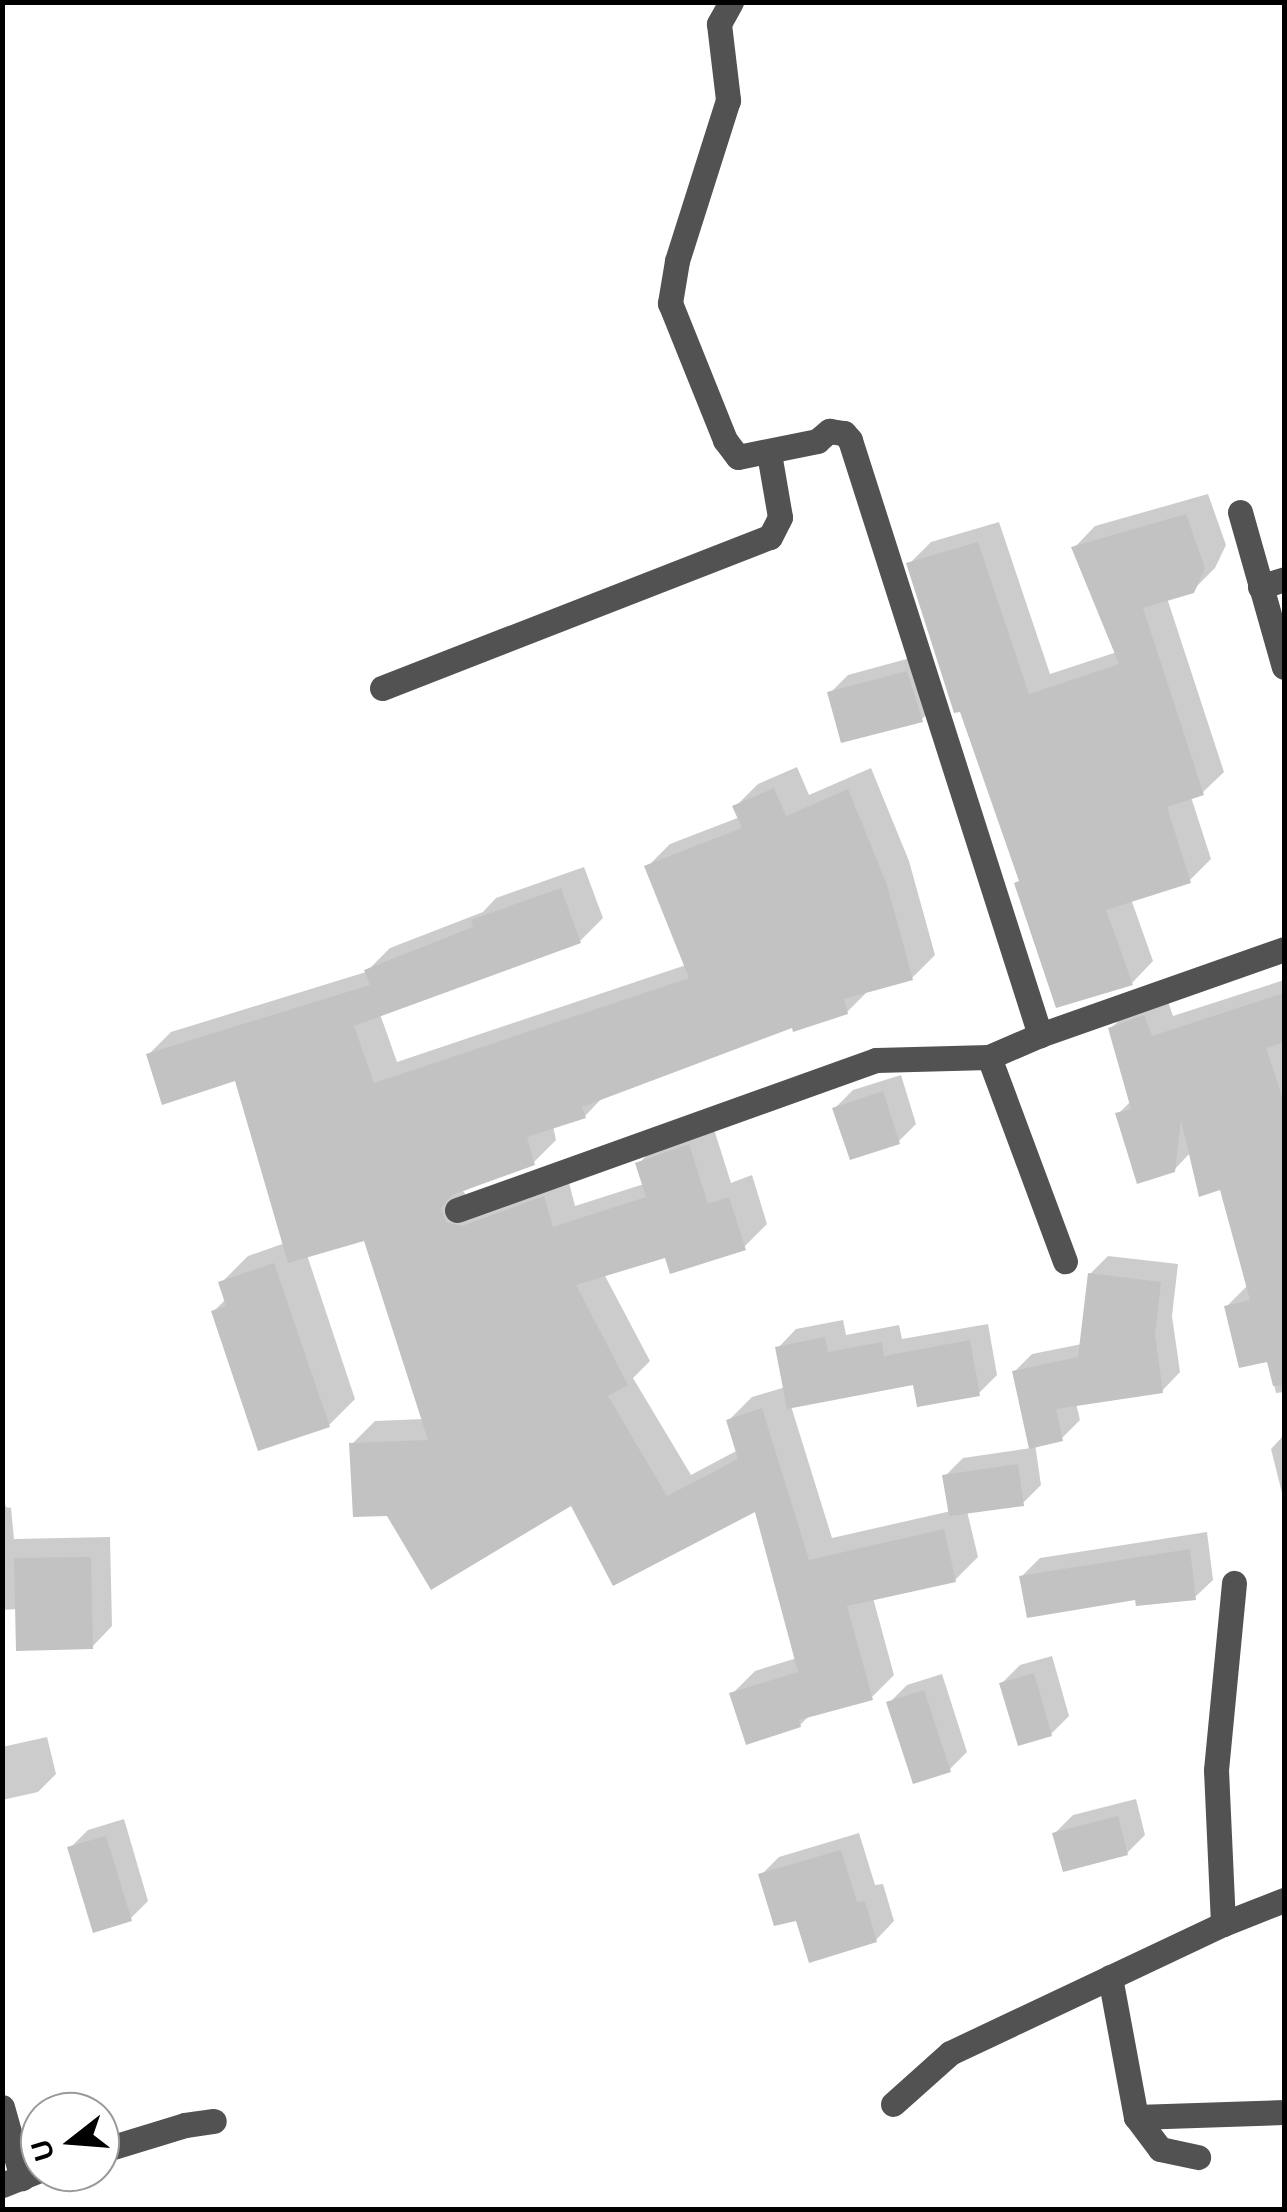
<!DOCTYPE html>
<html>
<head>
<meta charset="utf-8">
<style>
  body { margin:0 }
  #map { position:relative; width:1287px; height:2212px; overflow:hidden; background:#fff; font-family:Arial,sans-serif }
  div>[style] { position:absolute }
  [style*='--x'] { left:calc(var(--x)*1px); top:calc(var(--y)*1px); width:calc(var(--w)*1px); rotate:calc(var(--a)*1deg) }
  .shadow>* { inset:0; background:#0003 }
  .building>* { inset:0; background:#c2c2c2 }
  .minor>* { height:25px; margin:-12.5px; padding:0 12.5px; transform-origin:12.5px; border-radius:12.5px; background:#525252 }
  span { translate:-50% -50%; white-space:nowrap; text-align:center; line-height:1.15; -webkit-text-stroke:10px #fff; paint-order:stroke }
  .frame { position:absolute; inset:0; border:5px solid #000; pointer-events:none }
  .north { position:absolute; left:20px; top:2092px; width:100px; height:100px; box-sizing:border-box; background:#fff; border:2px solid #999; border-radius:50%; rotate:253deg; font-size:28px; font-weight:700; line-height:40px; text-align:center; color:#000 }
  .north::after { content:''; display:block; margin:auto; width:35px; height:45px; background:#000; clip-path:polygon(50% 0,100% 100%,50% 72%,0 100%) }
</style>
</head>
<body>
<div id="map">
  <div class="shadow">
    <div style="clip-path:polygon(1208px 494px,1226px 545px,1215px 568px,1193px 590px,1167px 598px,1224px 772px,1202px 793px,1191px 797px,1211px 859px,1189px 881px,1131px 899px,1153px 961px,1132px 983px,1021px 880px,909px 564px,931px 542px,999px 522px,1050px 674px,1117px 652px,1074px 548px,1095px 526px)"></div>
    <div style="clip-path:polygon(925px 654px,940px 701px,922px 719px,830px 693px,848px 675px)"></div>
    <div style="clip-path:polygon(797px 767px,809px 795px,871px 768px,909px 861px,935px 955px,912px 978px,869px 990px,847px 1012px,793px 1025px,605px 1095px,585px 1116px,553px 1126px,556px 1140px,533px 1163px,463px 1191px,470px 1201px,567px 1175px,575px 1206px,644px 1184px,638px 1164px,661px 1141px,712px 1123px,731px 1183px,752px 1175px,767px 1224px,744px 1247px,666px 1255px,604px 1274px,650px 1361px,633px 1378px,691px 1475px,738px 1450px,729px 1420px,752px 1397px,786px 1387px,778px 1348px,796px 1329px,843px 1320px,846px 1335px,899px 1325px,902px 1339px,988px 1324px,997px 1375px,979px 1393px,915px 1382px,791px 1406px,832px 1538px,951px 1511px,945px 1476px,963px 1458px,1031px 1448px,1014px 1372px,1032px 1354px,1082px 1344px,1090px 1274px,1108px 1256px,1178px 1264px,1172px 1316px,1180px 1372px,1162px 1391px,1076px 1403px,1080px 1420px,1062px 1438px,1035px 1444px,1041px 1485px,1023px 1503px,967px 1511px,978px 1557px,955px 1580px,873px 1598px,894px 1675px,871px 1698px,810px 1715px,800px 1725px,732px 1694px,755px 1671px,797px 1658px,756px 1508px,572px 1502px,352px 1444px,375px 1421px,424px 1419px,365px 1238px,307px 1255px,355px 1399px,329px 1425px,214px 1311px,227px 1298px,221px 1283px,248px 1256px,285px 1243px,237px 1078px,148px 1055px,171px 1032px,366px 972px,390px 948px,483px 912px,496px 898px,584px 867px,603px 918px,580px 941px,380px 1014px,397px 1062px,686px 965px,647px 867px,670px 844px,740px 817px,735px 807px,758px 784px)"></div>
    <div style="clip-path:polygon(1284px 980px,1284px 1392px,1276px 1393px,1268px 1359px,1227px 1306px,1248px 1285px,1222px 1187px,1191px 1152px,1174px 1170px,1118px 1114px,1131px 1101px,1110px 1029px,1132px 1008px,1166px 996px,1173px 1016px)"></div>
    <div style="clip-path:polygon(901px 1075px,916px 1124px,898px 1142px,835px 1108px,853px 1090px)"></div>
    <div style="clip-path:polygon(1284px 1435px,1284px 1501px,1271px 1449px)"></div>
    <div style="clip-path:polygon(2px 1494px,6px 1507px,11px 1508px,14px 1539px,110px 1537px,112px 1626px,92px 1647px,18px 1609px,2px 1610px)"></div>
    <div style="clip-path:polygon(1207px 1532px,1213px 1580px,1194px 1598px,1022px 1576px,1040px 1558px)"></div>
    <div style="clip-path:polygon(1052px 1656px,1069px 1716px,1051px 1734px,1002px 1683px,1020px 1665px)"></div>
    <div style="clip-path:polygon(942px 1674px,967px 1752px,949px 1770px,889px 1703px,907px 1685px)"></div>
    <div style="clip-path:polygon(47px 1737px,56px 1774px,38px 1792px,2px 1800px,2px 1747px)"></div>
    <div style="clip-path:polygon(1136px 1799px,1145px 1835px,1127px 1853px,1055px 1833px,1073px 1815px)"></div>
    <div style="clip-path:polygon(124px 1819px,148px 1901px,130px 1919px,70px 1848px,88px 1830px)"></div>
    <div style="clip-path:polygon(859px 1833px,875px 1885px,883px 1884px,894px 1921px,876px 1940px,761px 1875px,779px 1857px)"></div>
  </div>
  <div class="building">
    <div style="clip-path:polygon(1186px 514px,1205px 568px,1194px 593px,1143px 608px,1204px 795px,1167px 807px,1191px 883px,1106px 910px,1133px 985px,1056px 1008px,1014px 883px,1019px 881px,960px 712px,954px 713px,906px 563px,978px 542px,1029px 694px,1119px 664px,1071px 547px)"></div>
    <div style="clip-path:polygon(907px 671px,923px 722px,841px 743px,827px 692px)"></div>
    <div style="clip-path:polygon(774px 788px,786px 816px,848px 789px,887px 885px,913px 980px,844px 999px,848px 1014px,793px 1032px,792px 1028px,582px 1107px,586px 1118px,527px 1137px,535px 1165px,452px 1195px,441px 1208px,446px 1222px,462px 1226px,544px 1196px,553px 1227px,646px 1197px,635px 1163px,689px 1144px,708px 1204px,729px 1197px,746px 1250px,670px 1274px,665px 1258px,576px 1285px,628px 1385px,608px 1396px,667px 1496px,738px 1459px,726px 1420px,762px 1408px,809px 1560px,944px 1529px,956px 1582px,847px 1606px,873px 1700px,799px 1720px,801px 1727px,746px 1745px,729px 1693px,798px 1672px,755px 1512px,613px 1586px,571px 1506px,431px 1590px,387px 1516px,353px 1517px,349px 1443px,428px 1440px,364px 1241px,288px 1263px,235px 1081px,162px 1105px,146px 1054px,370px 985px,364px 970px,473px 927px,471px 920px,561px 888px,581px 943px,354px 1026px,374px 1083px,689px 978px,644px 866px,742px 828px,732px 806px)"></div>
    <div style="clip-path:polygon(1284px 993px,1284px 1042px,1266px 1048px,1284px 1102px,1284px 1385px,1273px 1386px,1267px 1362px,1239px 1368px,1224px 1306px,1250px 1300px,1220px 1190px,1199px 1197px,1181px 1120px,1175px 1172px,1137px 1184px,1115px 1113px,1131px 1109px,1108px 1028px,1144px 1015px,1152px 1036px)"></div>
    <div style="clip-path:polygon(883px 1091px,900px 1144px,850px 1160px,832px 1108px)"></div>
    <div style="clip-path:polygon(274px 1263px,330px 1427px,258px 1451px,211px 1311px,226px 1306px,218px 1282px)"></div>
    <div style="clip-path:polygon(1088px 1273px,1161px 1282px,1155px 1335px,1163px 1393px,1056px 1409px,1063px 1441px,1029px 1449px,1012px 1371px,1078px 1357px)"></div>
    <div style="clip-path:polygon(825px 1337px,828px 1352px,882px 1342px,884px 1356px,970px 1340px,980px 1396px,917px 1407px,913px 1385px,787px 1409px,775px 1347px)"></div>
    <div style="clip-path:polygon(1018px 1464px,1024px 1506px,949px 1516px,942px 1475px)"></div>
    <div style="clip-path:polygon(1190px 1549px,1196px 1600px,1136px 1606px,1135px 1600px,1027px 1618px,1019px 1576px)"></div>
    <div style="clip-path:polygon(91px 1557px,93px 1649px,16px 1651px,14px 1558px)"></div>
    <div style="clip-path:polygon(1034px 1673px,1052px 1736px,1018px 1746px,999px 1683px)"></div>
    <div style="clip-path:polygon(924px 1690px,951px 1772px,913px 1784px,886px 1702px)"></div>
    <div style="clip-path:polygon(1118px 1816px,1128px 1855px,1063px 1872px,1052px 1833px)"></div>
    <div style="clip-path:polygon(106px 1836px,132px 1921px,93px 1933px,67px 1847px)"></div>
    <div style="clip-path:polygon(841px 1850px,857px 1902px,865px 1901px,877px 1942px,809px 1963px,796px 1921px,774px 1926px,758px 1874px)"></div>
  </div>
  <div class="minor">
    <div style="--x:731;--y:2;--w:25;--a:119"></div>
    <div style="--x:719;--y:24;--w:77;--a:83.2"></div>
    <div style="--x:728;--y:100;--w:169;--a:107.6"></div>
    <div style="--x:677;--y:261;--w:43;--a:99.5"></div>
    <div style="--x:670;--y:303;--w:148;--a:68.1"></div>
    <div style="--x:725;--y:440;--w:21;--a:53"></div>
    <div style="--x:738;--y:457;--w:81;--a:-11.4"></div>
    <div style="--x:817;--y:441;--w:16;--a:-40"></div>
    <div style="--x:829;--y:431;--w:15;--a:8"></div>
    <div style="--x:844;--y:433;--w:9;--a:49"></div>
    <div style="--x:850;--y:440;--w:625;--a:72.29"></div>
    <div style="--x:1240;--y:512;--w:161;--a:74.2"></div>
    <div style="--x:1260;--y:587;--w:25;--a:-18"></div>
    <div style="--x:382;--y:688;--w:416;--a:-21.3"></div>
    <div style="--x:770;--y:537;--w:22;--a:-63"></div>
    <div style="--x:780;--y:517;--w:65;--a:-99.8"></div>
    <div style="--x:989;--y:1057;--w:218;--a:69.6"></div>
    <div style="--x:457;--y:1210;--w:445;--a:-19.7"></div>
    <div style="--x:876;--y:1060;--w:113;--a:-1.5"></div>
    <div style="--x:989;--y:1057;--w:56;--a:-23.3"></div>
    <div style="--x:1040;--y:1035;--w:259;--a:-19.4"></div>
    <div style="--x:1223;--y:1924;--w:154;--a:-92.6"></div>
    <div style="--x:1216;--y:1770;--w:188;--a:-84.5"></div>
    <div style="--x:1110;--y:1977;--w:142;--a:79.5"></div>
    <div style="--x:1136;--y:2117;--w:40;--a:53"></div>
    <div style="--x:1160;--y:2149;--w:39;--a:12"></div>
    <div style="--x:893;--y:2104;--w:76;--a:-41.8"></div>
    <div style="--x:950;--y:2053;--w:302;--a:-25.3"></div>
    <div style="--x:1223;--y:1924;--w:66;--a:-21.5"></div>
    <div style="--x:2;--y:2107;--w:74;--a:74.3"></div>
    <div style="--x:1136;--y:2117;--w:148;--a:-1.9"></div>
    <div style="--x:100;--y:2151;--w:89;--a:-17"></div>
    <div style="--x:185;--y:2125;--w:29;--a:-8"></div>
    <div style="--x:2;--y:2185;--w:41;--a:-21.5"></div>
  </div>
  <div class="frame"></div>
  <div class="north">U</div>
</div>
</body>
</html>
